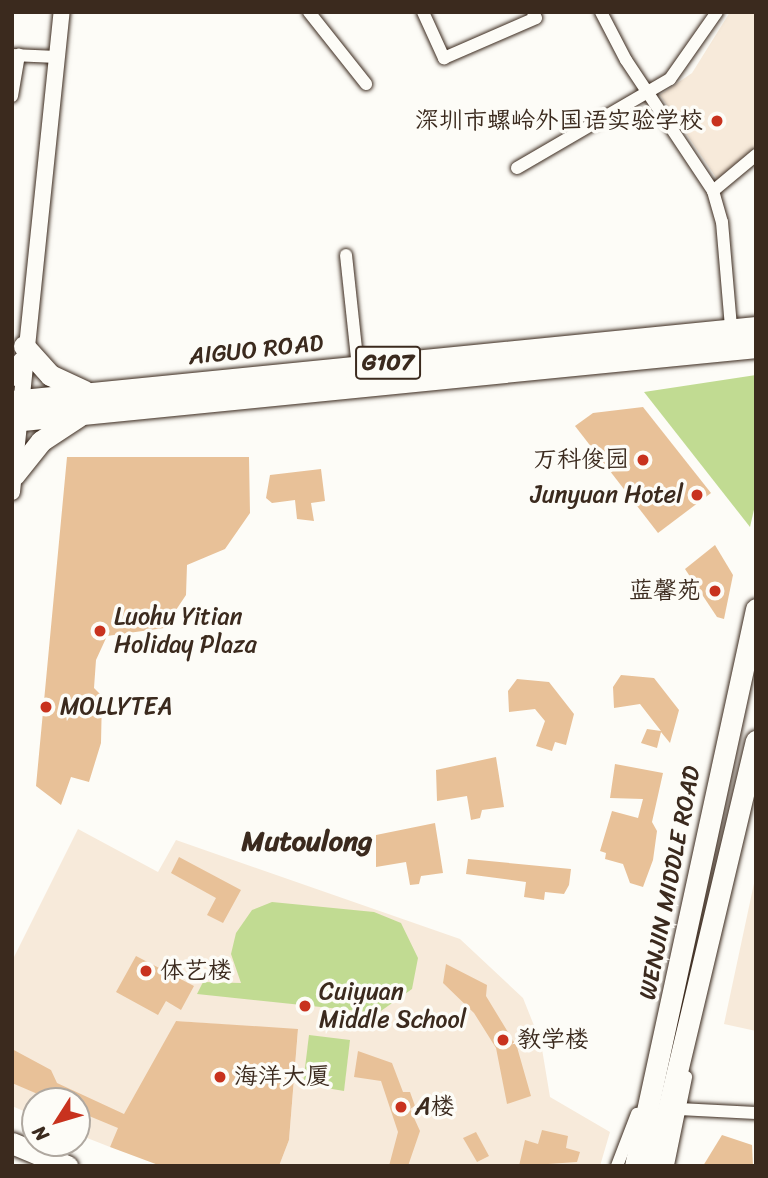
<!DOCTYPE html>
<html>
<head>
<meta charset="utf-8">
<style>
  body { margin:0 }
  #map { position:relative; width:768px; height:1178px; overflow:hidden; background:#fdfcf7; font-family:Sriracha,"LXGW WenKai TC",sans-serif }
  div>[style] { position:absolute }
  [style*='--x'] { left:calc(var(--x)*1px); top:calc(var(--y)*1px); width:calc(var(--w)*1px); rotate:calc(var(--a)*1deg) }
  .built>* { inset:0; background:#f7eada }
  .green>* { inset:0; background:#c1db92 }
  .building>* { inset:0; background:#e8c198 }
  .roads { filter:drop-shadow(0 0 2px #3b2a1e) drop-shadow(0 0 2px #3b2a1e) }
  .minor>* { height:12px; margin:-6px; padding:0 6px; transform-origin:6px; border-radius:6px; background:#fdfcf7 }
  .tertiary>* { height:16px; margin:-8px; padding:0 8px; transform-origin:8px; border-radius:8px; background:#fdfcf7 }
  .primary>* { height:21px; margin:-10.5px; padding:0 10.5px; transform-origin:10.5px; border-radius:10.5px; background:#fdfcf7 }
  .trunk>* { height:21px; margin:-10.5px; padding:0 10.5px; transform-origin:10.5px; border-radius:10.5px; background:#fdfcf7 }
  .dots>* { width:19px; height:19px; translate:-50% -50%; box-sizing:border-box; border:4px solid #fdfcf7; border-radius:50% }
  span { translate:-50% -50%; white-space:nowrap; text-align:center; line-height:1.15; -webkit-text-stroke:7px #fdfcf7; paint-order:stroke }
  .shield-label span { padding:2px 5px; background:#fdfcf7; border:2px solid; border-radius:5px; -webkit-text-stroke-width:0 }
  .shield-label { font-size:23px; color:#3b2a1e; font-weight:700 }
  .poi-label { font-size:24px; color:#3b2a1e }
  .right { translate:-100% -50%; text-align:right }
  .left { translate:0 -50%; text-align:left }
  .street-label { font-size:24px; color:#3b2a1e }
  .quarter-label { font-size:28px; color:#3b2a1e; font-weight:700 }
  .frame { position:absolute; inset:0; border:14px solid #3b2a1e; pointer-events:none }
  .north { position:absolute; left:21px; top:1087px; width:70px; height:70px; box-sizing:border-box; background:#fdfcf7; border:2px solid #afa8a0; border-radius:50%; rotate:233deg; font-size:19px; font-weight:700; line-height:28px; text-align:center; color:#3b2a1e }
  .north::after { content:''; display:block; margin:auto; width:24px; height:32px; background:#c8321e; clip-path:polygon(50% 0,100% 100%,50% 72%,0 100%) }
</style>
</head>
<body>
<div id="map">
  <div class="built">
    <div style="clip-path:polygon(730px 12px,756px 12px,756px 147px,717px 179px,660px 95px,692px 73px)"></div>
    <div style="clip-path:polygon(78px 829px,158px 872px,176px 840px,460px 939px,523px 998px,541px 1043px,550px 1097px,610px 1132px,600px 1166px,279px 1166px,289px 1140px,298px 1030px,176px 1021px,110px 1147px,77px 1134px,77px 1101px,35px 1101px,35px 1116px,12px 1106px,12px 961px)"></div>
    <div style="clip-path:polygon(756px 874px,756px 1031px,724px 1024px)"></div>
  </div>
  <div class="green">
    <div style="clip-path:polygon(756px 375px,756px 501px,750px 527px,644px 392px)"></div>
    <div style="clip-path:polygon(272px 902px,374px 912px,401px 923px,418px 958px,412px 989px,378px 1013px,197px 994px,203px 982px,241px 983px,231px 954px,236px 933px,252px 910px)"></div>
    <div style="clip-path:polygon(309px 1035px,350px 1040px,344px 1091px,303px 1084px)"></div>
  </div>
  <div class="building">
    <div style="clip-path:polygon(643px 407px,711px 493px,658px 533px,575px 426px,593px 413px)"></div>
    <div style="clip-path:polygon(67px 457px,249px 457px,250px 513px,225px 549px,187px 565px,186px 595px,164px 628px,107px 636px,96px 660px,94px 688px,102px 696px,101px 743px,89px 782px,71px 777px,61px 805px,36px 786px)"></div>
    <div style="clip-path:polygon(321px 469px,325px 501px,311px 503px,314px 521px,297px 519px,295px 500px,272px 503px,266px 498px,270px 475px)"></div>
    <div style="clip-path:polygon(715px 545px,733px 575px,724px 619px,717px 617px,685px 569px)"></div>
    <div style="clip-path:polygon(621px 675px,654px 678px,679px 710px,670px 743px,661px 732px,657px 748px,641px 743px,647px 729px,661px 731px,640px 704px,614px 708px,613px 687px)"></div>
    <div style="clip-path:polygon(517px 679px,549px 682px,574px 714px,566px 745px,555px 742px,552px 751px,536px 746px,545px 721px,535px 709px,509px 712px,508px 691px)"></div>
    <div style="clip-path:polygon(496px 757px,504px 807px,482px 810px,480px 818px,471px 820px,467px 796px,437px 801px,436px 770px)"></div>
    <div style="clip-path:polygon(615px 764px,663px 773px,652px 822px,657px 831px,653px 860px,643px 887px,630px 883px,623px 864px,605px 859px,606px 853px,600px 851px,612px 811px,638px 818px,643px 799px,610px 798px)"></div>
    <div style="clip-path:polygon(435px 823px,443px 873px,421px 876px,419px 884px,410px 885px,406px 862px,376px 867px,376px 835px)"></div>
    <div style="clip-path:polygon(179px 857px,241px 890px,223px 923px,207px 915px,216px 898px,171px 873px)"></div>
    <div style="clip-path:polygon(468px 859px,571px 869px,569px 885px,564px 894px,545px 892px,544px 900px,524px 897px,526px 882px,466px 874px)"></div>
    <div style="clip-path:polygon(136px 956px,194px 986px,181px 1010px,166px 1001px,158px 1015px,116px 992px)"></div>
    <div style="clip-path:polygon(446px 964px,487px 985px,486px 996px,517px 1047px,531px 1096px,507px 1104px,496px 1048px,474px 1013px,443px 983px)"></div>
    <div style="clip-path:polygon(176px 1021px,298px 1029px,289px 1140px,279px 1166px,161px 1166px,110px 1147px,118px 1128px,77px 1111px,77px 1101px,54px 1101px,12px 1083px,12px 1049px,51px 1070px,57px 1083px,124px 1114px)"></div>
    <div style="clip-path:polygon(358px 1051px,392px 1063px,403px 1092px,410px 1092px,415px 1106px,410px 1109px,420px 1131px,408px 1166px,389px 1166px,398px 1132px,381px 1081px,354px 1077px)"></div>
    <div style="clip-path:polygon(542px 1130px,568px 1136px,566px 1148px,580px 1152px,577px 1162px,519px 1166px,525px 1140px,538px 1144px)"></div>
    <div style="clip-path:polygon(476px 1132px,489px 1156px,477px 1162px,463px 1138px)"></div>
    <div style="clip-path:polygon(722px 1135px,752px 1145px,753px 1166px,703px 1166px)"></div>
  </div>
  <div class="roads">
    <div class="minor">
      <div style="--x:309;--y:12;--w:92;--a:51.6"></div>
      <div style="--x:423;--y:12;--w:51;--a:65.5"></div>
      <div style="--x:444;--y:58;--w:100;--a:-23.5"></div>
      <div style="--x:536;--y:18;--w:7;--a:-117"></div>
      <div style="--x:601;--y:12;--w:54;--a:62.5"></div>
      <div style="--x:626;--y:60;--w:157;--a:56.4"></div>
      <div style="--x:713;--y:191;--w:32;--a:74"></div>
      <div style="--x:722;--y:222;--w:106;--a:85.1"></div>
      <div style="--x:12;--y:55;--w:45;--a:2.5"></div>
      <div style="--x:12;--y:96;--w:42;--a:-80.3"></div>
      <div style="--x:517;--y:168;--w:177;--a:-30.2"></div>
      <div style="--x:670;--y:79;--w:82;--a:-55"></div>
      <div style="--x:713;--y:191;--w:56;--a:-39.9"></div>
      <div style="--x:346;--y:255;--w:113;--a:83.9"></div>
      <div style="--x:679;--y:1109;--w:77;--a:3"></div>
      <div style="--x:668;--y:1165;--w:90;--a:-78.4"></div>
      <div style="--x:617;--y:1166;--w:56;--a:-69"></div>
    </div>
    <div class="tertiary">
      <div style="--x:12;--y:492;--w:483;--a:-84.1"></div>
    </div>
    <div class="primary">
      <div style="--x:12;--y:1143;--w:60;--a:22.7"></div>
      <div style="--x:655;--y:1164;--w:435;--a:-76.6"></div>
      <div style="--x:635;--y:1166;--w:570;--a:-77.74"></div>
    </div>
    <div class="trunk">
      <div style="--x:24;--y:346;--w:39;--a:48"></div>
      <div style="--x:50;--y:375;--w:38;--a:25"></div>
      <div style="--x:12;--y:375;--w:18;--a:-52"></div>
      <div style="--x:12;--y:401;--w:748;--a:-5.68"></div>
      <div style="--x:12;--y:421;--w:748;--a:-5.68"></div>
      <div style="--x:14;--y:475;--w:43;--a:-51.5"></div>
      <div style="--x:41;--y:441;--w:45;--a:-33.3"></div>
      <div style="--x:659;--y:1166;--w:20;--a:-90"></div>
    </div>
  </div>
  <div class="dots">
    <div style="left:717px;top:121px;background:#c8321e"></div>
    <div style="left:643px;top:460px;background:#c8321e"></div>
    <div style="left:697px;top:495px;background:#c8321e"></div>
    <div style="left:715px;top:591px;background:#c8321e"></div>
    <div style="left:100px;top:631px;background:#c8321e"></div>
    <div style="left:46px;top:707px;background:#c8321e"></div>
    <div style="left:146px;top:971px;background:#c8321e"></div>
    <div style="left:305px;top:1006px;background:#c8321e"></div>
    <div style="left:503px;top:1040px;background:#c8321e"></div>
    <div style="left:220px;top:1077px;background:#c8321e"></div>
    <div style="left:401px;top:1107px;background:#c8321e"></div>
  </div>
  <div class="shield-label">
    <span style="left:388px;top:363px">G107</span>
  </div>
  <div class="poi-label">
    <span class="right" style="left:703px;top:121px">深圳市螺岭外国语实验学校</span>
    <span class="right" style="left:629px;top:460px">万科俊园</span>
    <span class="right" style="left:683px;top:495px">Junyuan Hotel</span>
    <span class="right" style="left:701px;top:591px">蓝馨苑</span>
    <span class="left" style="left:114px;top:631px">Luohu Yitian<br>Holiday Plaza</span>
    <span class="left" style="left:60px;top:707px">MOLLYTEA</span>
    <span class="left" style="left:160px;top:971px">体艺楼</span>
    <span class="left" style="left:319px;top:1006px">Cuiyuan<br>Middle School</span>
    <span class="left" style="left:517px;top:1040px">教学楼</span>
    <span class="left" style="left:234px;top:1077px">海洋大厦</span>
    <span class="left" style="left:415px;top:1107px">A楼</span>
  </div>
  <div class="street-label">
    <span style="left:256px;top:350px;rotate:-6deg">AIGUO ROAD</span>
    <span style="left:670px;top:883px;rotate:-79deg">WENJIN MIDDLE ROAD</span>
  </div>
  <div class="quarter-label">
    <span style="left:307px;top:841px">Mutoulong</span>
  </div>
  <div class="frame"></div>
  <div class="north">N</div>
</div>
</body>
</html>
